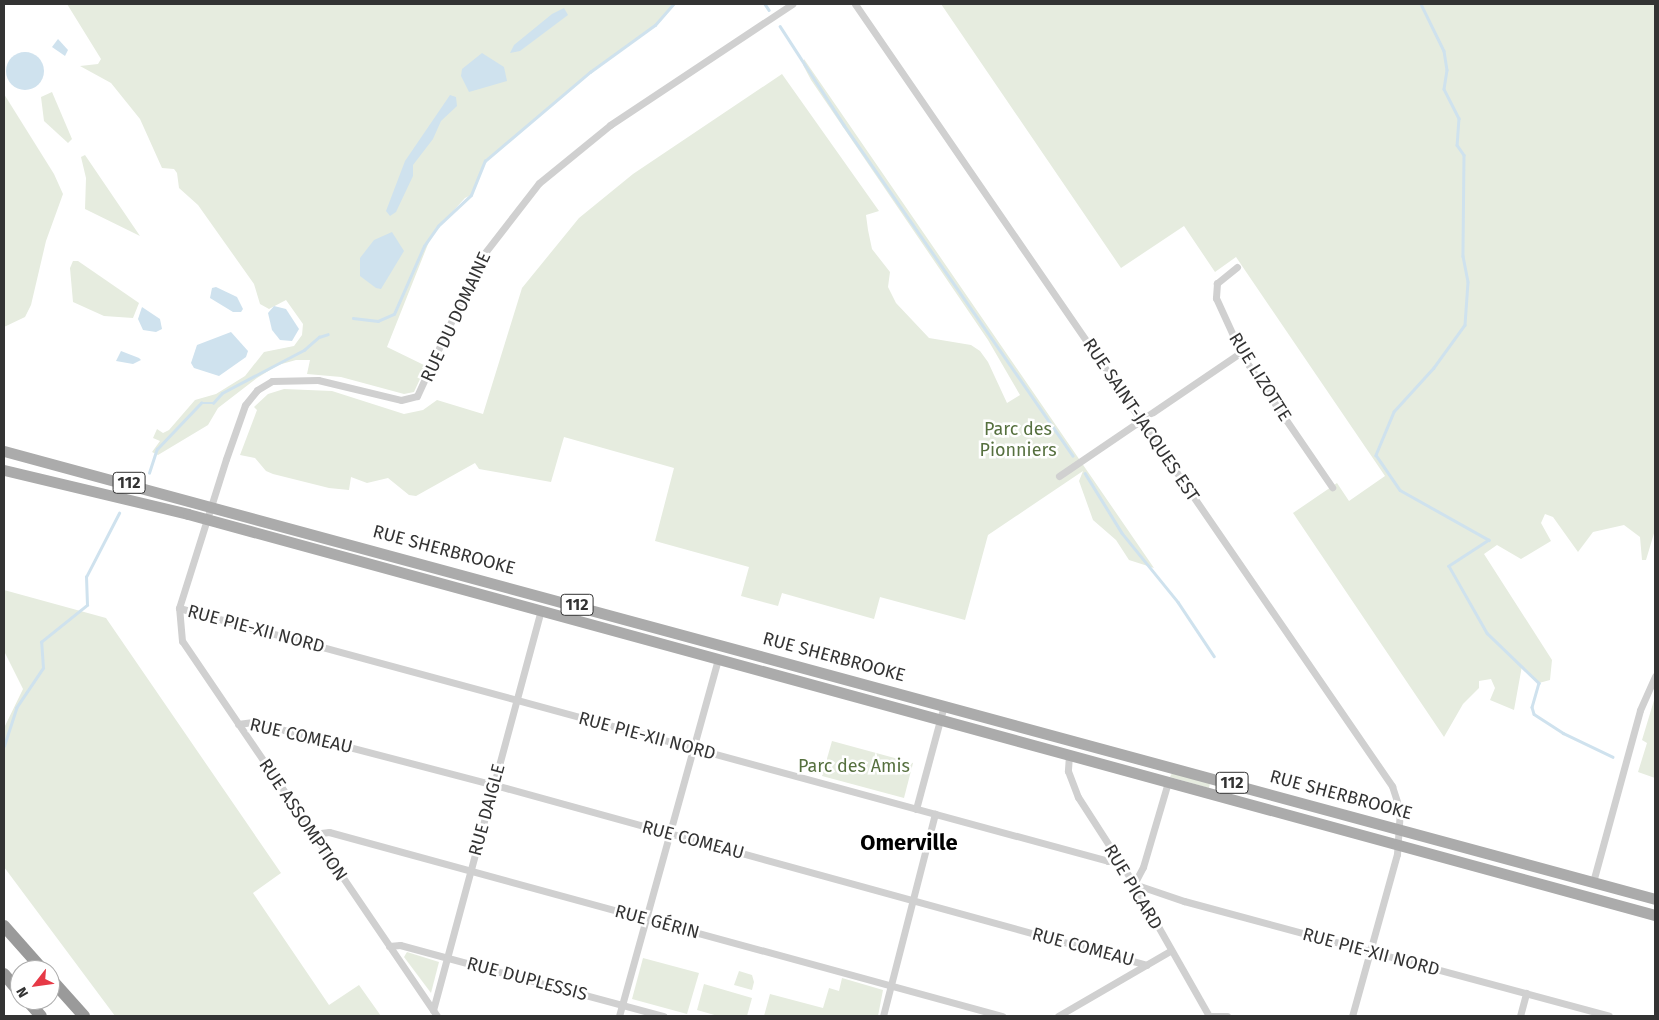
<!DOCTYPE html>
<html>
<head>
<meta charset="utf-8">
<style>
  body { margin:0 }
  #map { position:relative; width:1659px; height:1020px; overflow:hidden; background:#fff; font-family:"Fira Sans",sans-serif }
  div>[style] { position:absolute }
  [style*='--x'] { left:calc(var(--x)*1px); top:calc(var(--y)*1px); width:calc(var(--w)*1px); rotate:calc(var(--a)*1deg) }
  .green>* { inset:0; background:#e6ecdf }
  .water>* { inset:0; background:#cfe2ee }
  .round { border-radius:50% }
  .stream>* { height:2.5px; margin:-1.25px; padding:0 1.25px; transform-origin:1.25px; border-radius:1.25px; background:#cfe2ee }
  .minor>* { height:7px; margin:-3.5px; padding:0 3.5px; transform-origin:3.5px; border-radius:3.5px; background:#d0d0d0 }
  .primary>* { height:11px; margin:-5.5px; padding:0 5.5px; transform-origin:5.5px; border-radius:5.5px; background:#ababab }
  .motorway>* { height:12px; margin:-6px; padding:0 6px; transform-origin:6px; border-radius:6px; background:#9a9a9a }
  span { translate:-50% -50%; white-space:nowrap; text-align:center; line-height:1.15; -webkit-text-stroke:5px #fff; paint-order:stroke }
  .shield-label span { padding:1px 4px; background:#fff; border:1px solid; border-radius:4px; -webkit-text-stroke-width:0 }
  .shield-label { font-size:16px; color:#333; font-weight:700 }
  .street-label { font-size:18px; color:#333 }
  .park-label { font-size:18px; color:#56703f }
  .district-label { font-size:22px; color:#000; font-weight:700 }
  .frame { position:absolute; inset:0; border:5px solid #333; pointer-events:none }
  .north { position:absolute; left:10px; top:960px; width:50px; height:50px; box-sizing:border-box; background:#fff; border:1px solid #adadad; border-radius:50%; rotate:240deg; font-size:14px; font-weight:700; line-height:20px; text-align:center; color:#333 }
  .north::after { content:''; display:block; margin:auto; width:18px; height:22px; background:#e63946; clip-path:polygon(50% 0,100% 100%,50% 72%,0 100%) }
</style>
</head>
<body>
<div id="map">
  <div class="green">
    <div style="clip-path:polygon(67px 4px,673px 4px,655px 25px,590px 72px,485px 161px,471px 195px,465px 198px,432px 234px,387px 347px,426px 366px,414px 392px,404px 394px,341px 377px,307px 374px,310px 360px,296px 360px,278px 365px,257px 378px,218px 408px,208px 425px,158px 455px,152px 452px,160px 441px,153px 438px,157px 429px,163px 433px,169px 430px,195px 400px,216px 394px,245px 376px,264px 352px,294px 346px,302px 335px,303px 324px,286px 300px,269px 309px,260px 304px,254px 284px,198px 205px,179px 188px,177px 173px,174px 169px,162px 168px,140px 119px,111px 83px,80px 66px,98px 64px,101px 59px)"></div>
    <div style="clip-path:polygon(941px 4px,1655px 4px,1655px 530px,1646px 560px,1642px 560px,1640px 537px,1624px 525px,1593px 532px,1578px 552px,1553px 517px,1545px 514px,1541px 523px,1551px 541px,1521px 559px,1497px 545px,1484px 554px,1552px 660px,1550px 680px,1539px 683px,1522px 666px,1514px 710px,1490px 700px,1495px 688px,1491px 679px,1479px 681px,1479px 688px,1463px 704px,1444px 737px,1293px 513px,1337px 483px,1349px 501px,1385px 476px,1236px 257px,1215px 272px,1184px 226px,1121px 268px)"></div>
    <div style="clip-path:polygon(804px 59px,1154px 568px,1129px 560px,1116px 540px,1093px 520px,1079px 481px,1083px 471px,988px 535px,965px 620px,880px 597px,874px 619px,782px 593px,778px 606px,741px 596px,749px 567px,655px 541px,674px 468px,564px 437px,551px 482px,479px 469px,475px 463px,416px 496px,409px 495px,388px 478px,367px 483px,351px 477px,349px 490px,329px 488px,273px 474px,266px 471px,255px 458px,240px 455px,257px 410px,254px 407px,268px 394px,284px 389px,332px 391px,404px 414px,423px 410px,437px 400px,483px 414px,522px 288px,579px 218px,633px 174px,782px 74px,879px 211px,866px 215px,868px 230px,872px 249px,890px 272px,888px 287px,896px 303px,929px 338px,971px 345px,980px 351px,988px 362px,1007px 403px,1020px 395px,988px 340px,811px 80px,803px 65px)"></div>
    <div style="clip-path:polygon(52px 92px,72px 139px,68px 143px,44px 121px,41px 97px)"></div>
    <div style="clip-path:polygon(4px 94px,54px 174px,63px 194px,46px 241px,31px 305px,25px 317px,4px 327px)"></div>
    <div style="clip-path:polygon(85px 155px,140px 236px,85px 209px,86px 178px,81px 157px)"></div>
    <div style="clip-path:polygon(73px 261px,78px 261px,139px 303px,133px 318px,104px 316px,73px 302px,70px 268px)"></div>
    <div style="clip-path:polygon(4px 590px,106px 618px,281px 873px,253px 893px,329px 1005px,359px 985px,381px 1016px,115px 1016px,4px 867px,4px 728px,23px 689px,4px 651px)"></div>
    <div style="clip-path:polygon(1655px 697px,1655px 778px,1638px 772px,1647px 743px,1642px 740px)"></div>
    <div style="clip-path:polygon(832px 741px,913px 763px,904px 798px,822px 776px)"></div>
    <div style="clip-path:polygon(1172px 773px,1210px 783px,1209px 788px,1170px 777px)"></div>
    <div style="clip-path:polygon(407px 952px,439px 962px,431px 993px,404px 957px)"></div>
    <div style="clip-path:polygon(643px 958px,699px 973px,687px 1014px,632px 999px)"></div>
    <div style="clip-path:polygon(739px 971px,752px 975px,754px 982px,752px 990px,734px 985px)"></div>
    <div style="clip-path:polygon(842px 978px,883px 990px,878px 1016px,764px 1016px,770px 994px,823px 1008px,829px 988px,839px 991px)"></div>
    <div style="clip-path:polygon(704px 984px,752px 998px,747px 1016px,718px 1016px,697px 1010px)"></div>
  </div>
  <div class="water">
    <div style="clip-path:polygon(564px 8px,568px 15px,520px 51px,510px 53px,514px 45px,552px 14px)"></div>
    <div style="clip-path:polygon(58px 39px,68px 50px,65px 56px,52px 47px)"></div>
    <div class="round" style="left:6px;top:52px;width:38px;height:38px"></div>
    <div style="clip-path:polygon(482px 53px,504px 67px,507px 81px,469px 92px,461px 76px,462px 69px)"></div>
    <div style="clip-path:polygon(450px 95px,456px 97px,457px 106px,441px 121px,433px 139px,413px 165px,413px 176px,396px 212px,390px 216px,386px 211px,405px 161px)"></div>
    <div style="clip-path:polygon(392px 232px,404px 251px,381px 289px,376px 288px,360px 276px,360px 258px,374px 240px)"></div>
    <div style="clip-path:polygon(216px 287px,237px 297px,243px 309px,241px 312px,233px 312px,210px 298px,212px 288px)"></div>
    <div style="clip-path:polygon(274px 306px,286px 309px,299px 329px,292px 341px,280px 340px,272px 330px,268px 313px)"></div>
    <div style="clip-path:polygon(142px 307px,160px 319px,162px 329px,156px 332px,143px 330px,138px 319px)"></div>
    <div style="clip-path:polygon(231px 332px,248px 351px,246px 357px,219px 376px,194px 368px,191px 363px,197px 345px)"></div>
    <div style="clip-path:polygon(121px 351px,139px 358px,141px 360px,133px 364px,116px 361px)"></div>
  </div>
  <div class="stream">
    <div style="--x:765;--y:4;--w:7;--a:56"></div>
    <div style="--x:1421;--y:4;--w:52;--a:63.9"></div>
    <div style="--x:1444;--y:51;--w:19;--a:81"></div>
    <div style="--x:1447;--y:70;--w:19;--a:99"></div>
    <div style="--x:1444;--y:89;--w:33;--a:63"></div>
    <div style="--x:1459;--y:118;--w:27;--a:94"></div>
    <div style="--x:1457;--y:145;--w:12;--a:55"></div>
    <div style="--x:1464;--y:155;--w:101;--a:90.6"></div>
    <div style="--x:1463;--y:256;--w:26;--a:79"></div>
    <div style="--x:1468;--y:282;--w:43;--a:94"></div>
    <div style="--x:1465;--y:325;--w:53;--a:125.8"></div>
    <div style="--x:1434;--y:368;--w:59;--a:132.3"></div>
    <div style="--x:1394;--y:412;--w:47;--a:112.7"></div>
    <div style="--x:1376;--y:455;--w:42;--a:55.6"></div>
    <div style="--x:1400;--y:490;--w:102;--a:29.3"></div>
    <div style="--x:1489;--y:540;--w:48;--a:147"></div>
    <div style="--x:1449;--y:566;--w:77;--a:60.4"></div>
    <div style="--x:1487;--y:633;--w:72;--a:43.9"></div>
    <div style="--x:1539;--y:683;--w:25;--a:106"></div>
    <div style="--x:1532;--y:707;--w:7;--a:74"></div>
    <div style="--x:1534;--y:714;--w:35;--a:33"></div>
    <div style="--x:1563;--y:733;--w:55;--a:25.6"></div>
    <div style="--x:780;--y:26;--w:118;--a:57.1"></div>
    <div style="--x:844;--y:125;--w:402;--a:55.3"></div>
    <div style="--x:353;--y:318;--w:25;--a:7"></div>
    <div style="--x:378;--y:321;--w:17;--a:-24"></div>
    <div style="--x:394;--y:314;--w:74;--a:-66.2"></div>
    <div style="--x:424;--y:246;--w:24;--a:-55"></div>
    <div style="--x:438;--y:226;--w:45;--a:-43.2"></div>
    <div style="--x:471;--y:195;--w:37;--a:-68"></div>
    <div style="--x:485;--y:161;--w:138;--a:-40.3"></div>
    <div style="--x:590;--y:72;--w:80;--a:-35.9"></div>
    <div style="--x:655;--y:25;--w:28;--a:-49"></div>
    <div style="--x:149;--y:473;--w:25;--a:-72"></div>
    <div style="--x:157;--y:449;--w:64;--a:-46.3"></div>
    <div style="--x:201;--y:403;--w:12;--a:0"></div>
    <div style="--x:213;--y:403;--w:13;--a:-48"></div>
    <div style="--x:222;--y:393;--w:93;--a:-27.7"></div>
    <div style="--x:304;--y:350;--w:20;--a:-41"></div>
    <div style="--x:319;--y:337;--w:9;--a:-18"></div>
    <div style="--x:1085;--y:473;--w:70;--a:58.3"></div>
    <div style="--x:1122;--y:533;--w:89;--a:50.9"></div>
    <div style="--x:1178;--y:602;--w:65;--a:56.3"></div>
    <div style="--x:4;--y:746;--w:40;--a:-72"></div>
    <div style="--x:16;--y:708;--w:48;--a:-56"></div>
    <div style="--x:43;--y:668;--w:26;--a:-94"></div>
    <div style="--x:41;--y:642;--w:59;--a:-38.8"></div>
    <div style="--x:87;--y:605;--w:28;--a:-92"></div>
    <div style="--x:86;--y:577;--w:72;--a:-62.7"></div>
  </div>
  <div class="minor">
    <div style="--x:855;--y:4;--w:949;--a:55.52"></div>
    <div style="--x:1392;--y:786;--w:25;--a:72"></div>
    <div style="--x:1400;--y:810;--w:44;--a:93.9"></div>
    <div style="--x:1397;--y:854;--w:168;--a:105.5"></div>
    <div style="--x:1237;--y:267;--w:26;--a:141"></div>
    <div style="--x:1217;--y:283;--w:15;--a:94"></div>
    <div style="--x:1216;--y:298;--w:65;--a:65.4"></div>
    <div style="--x:1243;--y:357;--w:158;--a:55.6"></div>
    <div style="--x:1059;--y:476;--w:219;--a:-34.2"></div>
    <div style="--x:179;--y:608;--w:963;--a:15.23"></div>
    <div style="--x:1108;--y:861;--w:8;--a:-7"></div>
    <div style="--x:238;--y:724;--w:15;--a:-8"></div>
    <div style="--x:253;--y:722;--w:250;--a:14.6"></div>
    <div style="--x:495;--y:785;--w:676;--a:15.43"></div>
    <div style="--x:1069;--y:755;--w:16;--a:94"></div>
    <div style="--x:1068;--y:771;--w:28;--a:69"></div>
    <div style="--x:1078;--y:797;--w:103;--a:57.2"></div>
    <div style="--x:1134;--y:884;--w:152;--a:60.4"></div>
    <div style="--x:916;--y:809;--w:108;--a:-74.9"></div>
    <div style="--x:313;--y:834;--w:16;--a:-7"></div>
    <div style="--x:329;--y:832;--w:698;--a:15.29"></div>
    <div style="--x:1593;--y:882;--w:178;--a:-74.7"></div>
    <div style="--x:1640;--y:710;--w:37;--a:-66"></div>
    <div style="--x:1134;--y:884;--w:53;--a:18.8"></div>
    <div style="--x:1184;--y:901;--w:440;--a:15.1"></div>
    <div style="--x:1134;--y:884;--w:19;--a:-62"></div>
    <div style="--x:1143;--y:867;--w:89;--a:-73.6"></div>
    <div style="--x:389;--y:946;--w:11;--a:-5"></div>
    <div style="--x:400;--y:945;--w:273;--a:15.1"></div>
    <div style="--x:433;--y:1010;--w:413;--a:-74.9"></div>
    <div style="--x:437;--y:1016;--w:453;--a:-124.2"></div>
    <div style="--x:182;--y:641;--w:33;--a:-95"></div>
    <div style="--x:179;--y:608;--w:156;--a:-72.5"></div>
    <div style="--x:226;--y:459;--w:57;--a:-70.6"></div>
    <div style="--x:245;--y:405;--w:19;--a:-51"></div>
    <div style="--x:257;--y:390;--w:17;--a:-31"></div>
    <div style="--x:272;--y:381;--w:46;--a:-1.2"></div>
    <div style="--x:318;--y:380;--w:85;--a:13.5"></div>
    <div style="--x:401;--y:400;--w:16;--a:-14"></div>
    <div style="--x:417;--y:396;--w:151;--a:-65.3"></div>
    <div style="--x:480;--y:259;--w:96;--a:-52.2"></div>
    <div style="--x:539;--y:183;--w:92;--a:-39.2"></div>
    <div style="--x:610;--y:125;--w:219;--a:-33.6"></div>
    <div style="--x:619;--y:1016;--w:370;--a:-74.5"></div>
    <div style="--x:883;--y:1016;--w:209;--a:-75.6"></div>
    <div style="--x:1058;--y:1016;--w:129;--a:-30.1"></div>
    <div style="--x:1209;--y:1016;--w:18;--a:0"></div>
    <div style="--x:1520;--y:1016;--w:24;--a:-75"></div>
  </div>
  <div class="primary">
    <div style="--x:4;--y:451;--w:1711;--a:15.18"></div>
    <div style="--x:4;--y:470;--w:189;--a:13.4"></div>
    <div style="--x:188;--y:514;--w:1521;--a:15.29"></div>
  </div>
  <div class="motorway">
    <div style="--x:4;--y:926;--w:59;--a:48.4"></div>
    <div style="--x:4;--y:974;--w:25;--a:50"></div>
    <div style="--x:50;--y:978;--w:51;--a:48.2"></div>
    <div style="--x:27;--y:1000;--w:21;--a:49"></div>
  </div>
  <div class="shield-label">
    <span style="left:129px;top:483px">112</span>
    <span style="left:577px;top:605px">112</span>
    <span style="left:1232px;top:783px">112</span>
  </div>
  <div class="street-label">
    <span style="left:456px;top:317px;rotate:-65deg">RUE DU DOMAINE</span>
    <span style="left:1260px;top:377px;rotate:58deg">RUE LIZOTTE</span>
    <span style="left:1141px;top:420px;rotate:56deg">RUE SAINT-JACQUES EST</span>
    <span style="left:444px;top:550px;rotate:15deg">RUE SHERBROOKE</span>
    <span style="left:256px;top:629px;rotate:15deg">RUE PIE-XII NORD</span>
    <span style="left:834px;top:657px;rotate:15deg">RUE SHERBROOKE</span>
    <span style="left:301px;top:736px;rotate:13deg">RUE COMEAU</span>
    <span style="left:647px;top:736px;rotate:15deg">RUE PIE-XII NORD</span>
    <span style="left:1341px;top:795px;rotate:15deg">RUE SHERBROOKE</span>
    <span style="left:487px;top:810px;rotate:-75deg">RUE DAIGLE</span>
    <span style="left:303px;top:820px;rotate:56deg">RUE ASSOMPTION</span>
    <span style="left:693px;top:840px;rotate:15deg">RUE COMEAU</span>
    <span style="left:1133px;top:887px;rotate:59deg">RUE PICARD</span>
    <span style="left:657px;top:922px;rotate:15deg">RUE GÉRIN</span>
    <span style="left:1083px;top:947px;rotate:15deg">RUE COMEAU</span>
    <span style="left:1371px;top:952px;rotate:15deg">RUE PIE-XII NORD</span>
    <span style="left:527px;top:979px;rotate:15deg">RUE DUPLESSIS</span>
  </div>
  <div class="park-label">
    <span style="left:1018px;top:440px">Parc des<br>Pionniers</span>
    <span style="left:854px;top:766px">Parc des Amis</span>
  </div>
  <div class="district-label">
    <span style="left:909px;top:843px">Omerville</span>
  </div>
  <div class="frame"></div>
  <div class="north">N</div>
</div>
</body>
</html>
